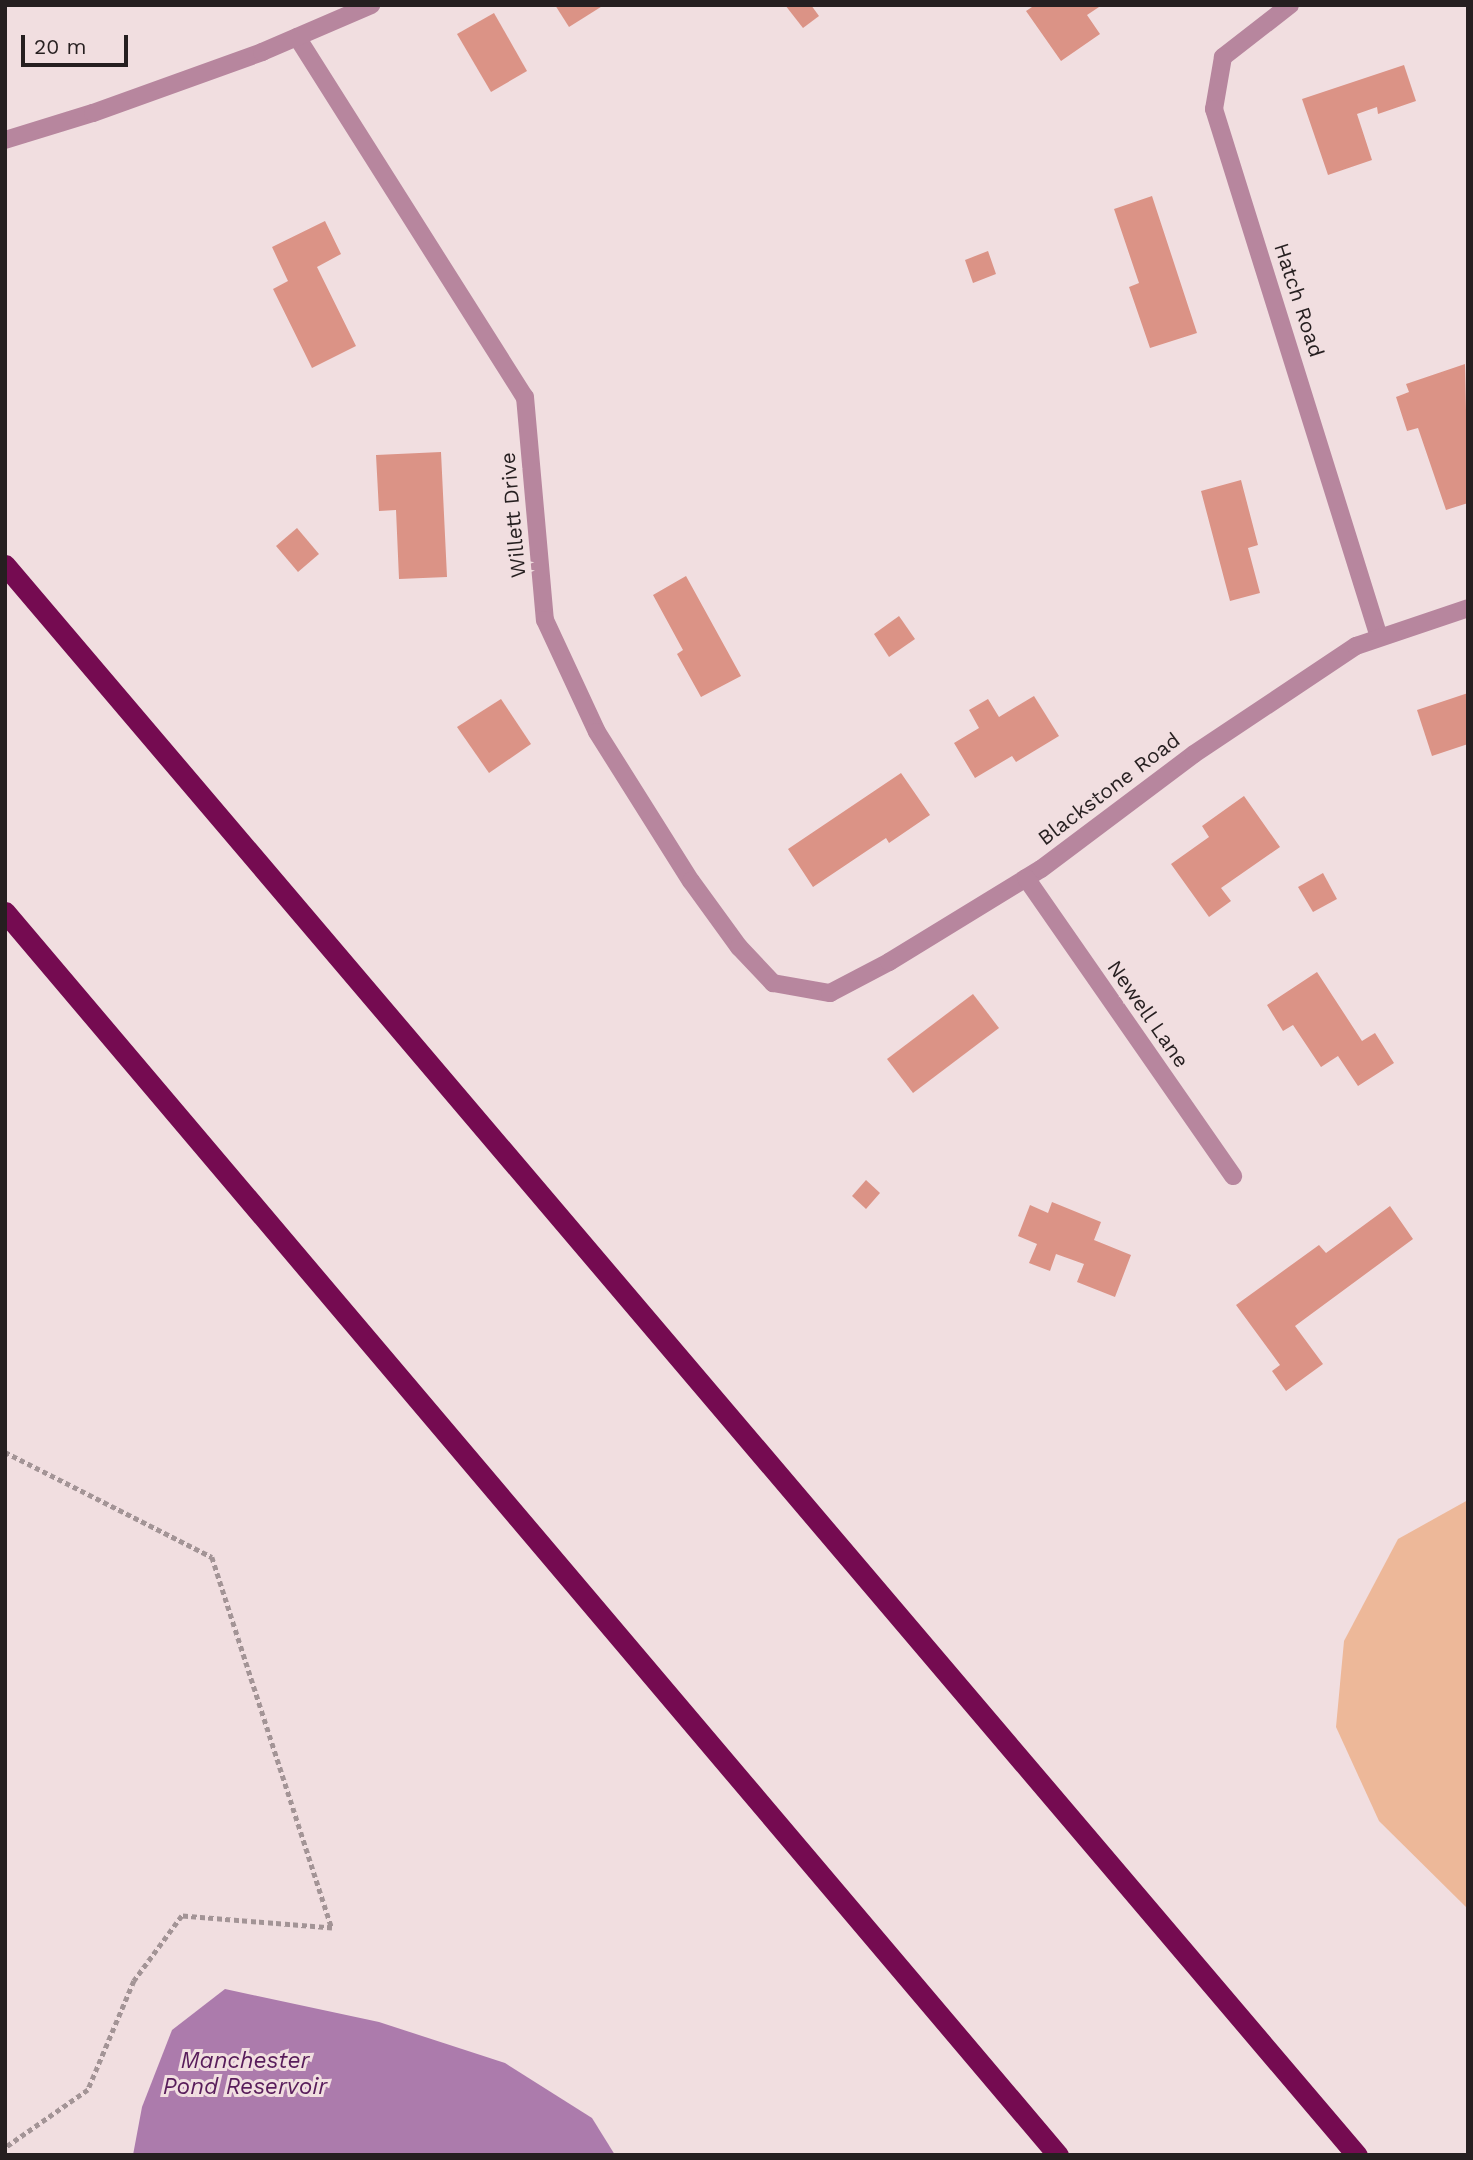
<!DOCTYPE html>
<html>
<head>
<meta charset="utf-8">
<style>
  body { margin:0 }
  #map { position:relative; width:1473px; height:2160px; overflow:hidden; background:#f1dee0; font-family:"Work Sans",sans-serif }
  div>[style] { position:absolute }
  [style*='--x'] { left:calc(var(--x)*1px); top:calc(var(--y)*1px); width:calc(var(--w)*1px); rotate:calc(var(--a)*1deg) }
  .green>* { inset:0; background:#edb899 }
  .water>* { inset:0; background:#ac7bac }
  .building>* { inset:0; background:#db9386 }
  .path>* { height:4.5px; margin-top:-2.25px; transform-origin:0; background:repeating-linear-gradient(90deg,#a39496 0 5px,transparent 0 8.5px) }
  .minor>* { height:18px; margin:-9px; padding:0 9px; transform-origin:9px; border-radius:9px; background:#b7869e }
  .highway>* { height:21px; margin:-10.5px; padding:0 10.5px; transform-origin:10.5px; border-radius:10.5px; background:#750b51 }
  span { translate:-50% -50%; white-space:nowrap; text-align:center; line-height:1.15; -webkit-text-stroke:6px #f1dee0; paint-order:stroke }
  .street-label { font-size:21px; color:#261f20 }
  .water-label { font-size:23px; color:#581c5a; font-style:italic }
  .frame { position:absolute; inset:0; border:7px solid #261f20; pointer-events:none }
  .scale { position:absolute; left:21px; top:35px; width:107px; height:32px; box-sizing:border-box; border:4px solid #261f20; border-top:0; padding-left:9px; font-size:21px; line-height:24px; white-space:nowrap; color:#261f20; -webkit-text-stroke:5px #f1dee0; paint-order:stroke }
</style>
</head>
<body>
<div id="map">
  <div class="green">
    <div style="clip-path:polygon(1468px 1500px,1468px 1909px,1379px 1821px,1336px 1727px,1344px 1641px,1398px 1539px)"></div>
  </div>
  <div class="water">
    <div style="clip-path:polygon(225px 1989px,379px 2022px,505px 2063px,592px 2118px,615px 2155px,133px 2155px,142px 2107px,172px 2030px)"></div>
  </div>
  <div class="building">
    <div style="clip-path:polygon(555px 5px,604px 5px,569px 27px)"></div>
    <div style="clip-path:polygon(785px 5px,811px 5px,819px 16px,803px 28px)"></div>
    <div style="clip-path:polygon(1035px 5px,1102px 5px,1087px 15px,1100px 34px,1061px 61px,1026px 11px)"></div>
    <div style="clip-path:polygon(494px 13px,527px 71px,491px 92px,457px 34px)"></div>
    <div style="clip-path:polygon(1404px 65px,1416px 101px,1378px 114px,1377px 107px,1357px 114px,1372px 160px,1328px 175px,1302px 99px)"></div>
    <div style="clip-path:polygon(1152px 196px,1197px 333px,1150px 348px,1129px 287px,1139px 283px,1114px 209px)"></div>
    <div style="clip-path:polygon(325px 221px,341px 254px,317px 267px,356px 346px,312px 368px,273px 289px,288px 281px,272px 247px)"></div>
    <div style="clip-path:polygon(988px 251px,996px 274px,973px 283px,965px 260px)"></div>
    <div style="clip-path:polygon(1465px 364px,1468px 503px,1446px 510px,1418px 428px,1407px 431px,1396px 397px,1409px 392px,1406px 384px)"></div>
    <div style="clip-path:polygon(441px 452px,447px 577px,399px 579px,396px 510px,379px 511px,376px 455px)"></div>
    <div style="clip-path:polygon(1241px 480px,1258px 545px,1248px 548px,1260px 593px,1230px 601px,1201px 491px)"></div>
    <div style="clip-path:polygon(297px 528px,319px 554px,298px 572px,276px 546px)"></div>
    <div style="clip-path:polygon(686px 576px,741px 676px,701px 697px,677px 654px,683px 650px,653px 595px)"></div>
    <div style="clip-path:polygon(899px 616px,915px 639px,889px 657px,874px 634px)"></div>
    <div style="clip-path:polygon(1468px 693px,1468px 744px,1432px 756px,1417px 710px)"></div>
    <div style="clip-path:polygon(1034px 696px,1059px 736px,1016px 762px,1012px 756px,975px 778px,954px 743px,979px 728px,969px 710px,988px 699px,999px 717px)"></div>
    <div style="clip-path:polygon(501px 699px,531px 744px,489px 773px,457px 727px)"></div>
    <div style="clip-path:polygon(901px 773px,930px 815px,889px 843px,886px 838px,813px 887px,788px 849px)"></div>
    <div style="clip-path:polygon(1244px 796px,1280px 847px,1221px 888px,1231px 901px,1209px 917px,1171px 864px,1209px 837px,1202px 826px)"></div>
    <div style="clip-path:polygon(1323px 873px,1337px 899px,1313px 912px,1298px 887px)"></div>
    <div style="clip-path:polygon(1317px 972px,1362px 1041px,1375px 1033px,1394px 1063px,1358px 1086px,1338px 1056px,1321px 1067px,1293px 1025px,1283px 1031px,1267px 1005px)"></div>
    <div style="clip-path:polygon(973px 994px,999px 1028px,913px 1093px,887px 1059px)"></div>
    <div style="clip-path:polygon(866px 1180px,880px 1193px,866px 1209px,852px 1196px)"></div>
    <div style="clip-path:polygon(1052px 1202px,1101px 1222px,1094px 1240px,1131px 1255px,1115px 1297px,1077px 1282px,1084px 1264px,1056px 1254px,1050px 1271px,1029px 1263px,1037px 1244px,1018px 1236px,1030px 1205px,1048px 1213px)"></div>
    <div style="clip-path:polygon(1390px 1206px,1413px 1239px,1295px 1326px,1323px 1364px,1286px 1391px,1272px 1371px,1280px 1365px,1236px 1305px,1319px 1245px,1326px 1253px)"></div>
  </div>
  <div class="path">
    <div style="--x:5;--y:1452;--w:232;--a:26.9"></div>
    <div style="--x:212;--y:1557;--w:390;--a:72.1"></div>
    <div style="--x:332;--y:1928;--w:150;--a:-175.4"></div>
    <div style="--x:182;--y:1916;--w:81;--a:126.4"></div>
    <div style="--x:134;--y:1981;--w:118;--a:112.9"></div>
    <div style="--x:88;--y:2090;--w:101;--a:145.1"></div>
  </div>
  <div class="minor">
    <div style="--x:1290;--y:5;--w:85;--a:142.2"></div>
    <div style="--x:1223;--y:57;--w:53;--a:99.8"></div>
    <div style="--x:1214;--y:109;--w:553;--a:72.65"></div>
    <div style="--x:297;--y:37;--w:426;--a:57.7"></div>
    <div style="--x:525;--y:397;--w:224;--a:84.9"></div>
    <div style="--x:545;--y:620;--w:123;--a:65.1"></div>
    <div style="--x:597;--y:732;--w:176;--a:57.8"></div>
    <div style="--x:691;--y:881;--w:82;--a:54"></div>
    <div style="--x:739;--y:947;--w:50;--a:46.6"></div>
    <div style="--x:773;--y:983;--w:58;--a:10"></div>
    <div style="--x:830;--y:993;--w:67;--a:-27.7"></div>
    <div style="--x:889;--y:962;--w:178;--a:-31.5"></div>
    <div style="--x:1041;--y:869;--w:191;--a:-36.9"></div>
    <div style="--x:1194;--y:754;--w:195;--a:-33.7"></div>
    <div style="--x:1356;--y:646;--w:118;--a:-18.7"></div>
    <div style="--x:5;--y:140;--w:92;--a:-17.1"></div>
    <div style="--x:93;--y:113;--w:180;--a:-19.8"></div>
    <div style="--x:262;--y:52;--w:119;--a:-23.3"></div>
    <div style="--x:1026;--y:878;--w:363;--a:55.2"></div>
  </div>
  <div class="highway">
    <div style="--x:5;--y:565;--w:2087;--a:49.63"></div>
    <div style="--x:5;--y:912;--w:1629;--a:49.73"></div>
  </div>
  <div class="street-label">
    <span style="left:1299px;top:300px;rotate:72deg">Hatch Road</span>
    <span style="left:513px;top:515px;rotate:-95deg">Willett Drive</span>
    <span style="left:1109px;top:789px;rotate:-37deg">Blackstone Road</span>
    <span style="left:1148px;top:1014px;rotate:55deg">Newell Lane</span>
  </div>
  <div class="water-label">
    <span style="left:245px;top:2074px">Manchester<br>Pond Reservoir</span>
  </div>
  <div class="frame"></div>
  <div class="scale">20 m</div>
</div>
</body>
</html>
